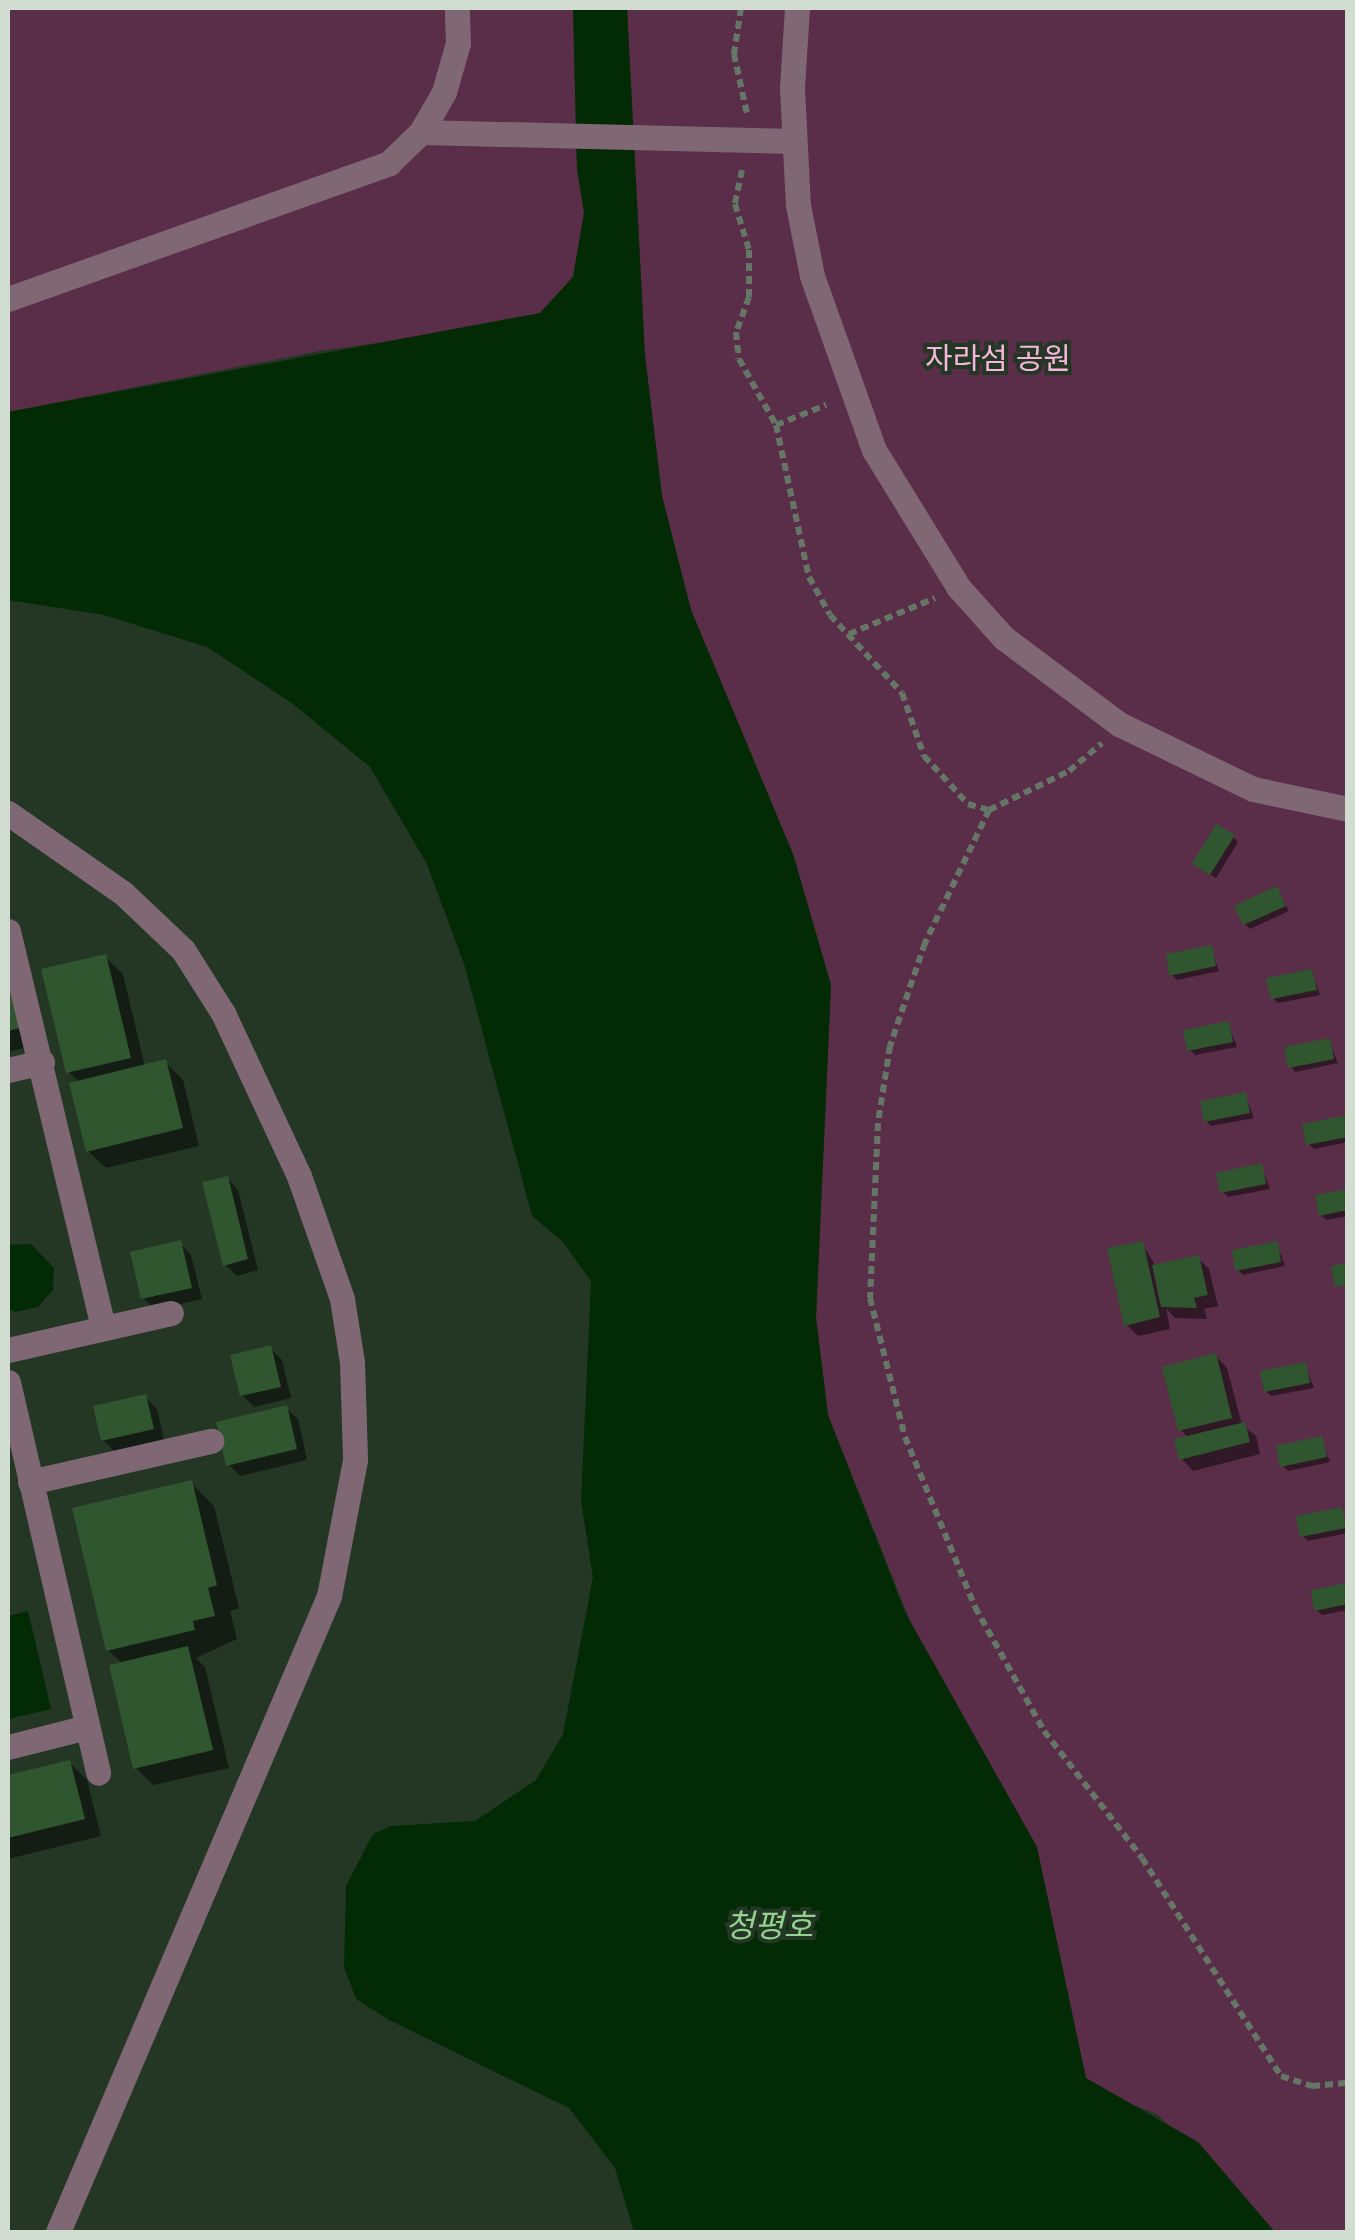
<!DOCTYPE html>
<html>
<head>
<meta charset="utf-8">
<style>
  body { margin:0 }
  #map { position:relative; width:1355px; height:2240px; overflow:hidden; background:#243724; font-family:Lato,"Noto Sans KR",sans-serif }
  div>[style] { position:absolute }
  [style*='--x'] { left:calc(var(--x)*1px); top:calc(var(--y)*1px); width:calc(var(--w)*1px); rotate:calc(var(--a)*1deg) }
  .green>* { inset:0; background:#5a2d48 }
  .water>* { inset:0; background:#022a04 }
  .shadow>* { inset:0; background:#0007 }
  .building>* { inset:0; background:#30562f }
  .path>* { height:6px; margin-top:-3px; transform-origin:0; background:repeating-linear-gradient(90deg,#667666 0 8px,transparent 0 13px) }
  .minor>* { height:25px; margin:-12.5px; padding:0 12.5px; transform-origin:12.5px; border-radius:12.5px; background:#7f6774 }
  span { translate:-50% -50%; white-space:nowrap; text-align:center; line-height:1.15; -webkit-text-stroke:8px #243724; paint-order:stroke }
  .park-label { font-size:30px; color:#f6b6db }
  .water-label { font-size:32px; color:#94d191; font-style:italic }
  .frame { position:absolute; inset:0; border:10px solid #d1ddd0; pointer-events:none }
</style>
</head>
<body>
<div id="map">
  <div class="green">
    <div style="clip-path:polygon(8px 8px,573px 8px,577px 169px,584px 213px,573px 277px,540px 313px,488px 328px,319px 351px,8px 412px)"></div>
    <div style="clip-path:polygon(627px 8px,1347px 8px,1347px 2232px,1275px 2232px,1157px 2114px,1105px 2094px,1086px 2078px,1070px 2022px,828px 1415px,816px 1318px,831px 985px,793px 854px,691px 610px,662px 496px,645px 356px)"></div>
  </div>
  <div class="water">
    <div style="clip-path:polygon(573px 8px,627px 8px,645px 356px,662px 496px,691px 610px,793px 854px,831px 985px,816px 1318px,828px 1415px,905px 1612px,1037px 1847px,1086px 2078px,1198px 2142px,1275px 2232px,634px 2232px,615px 2168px,569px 2108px,389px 2020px,356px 1999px,344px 1967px,346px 1886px,373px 1834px,391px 1826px,475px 1821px,536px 1780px,563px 1734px,593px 1577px,581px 1501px,591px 1281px,563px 1242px,532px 1216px,465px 967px,427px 864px,370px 767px,293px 704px,207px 647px,104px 615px,8px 600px,8px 412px,540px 313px,573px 277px,584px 213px,577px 169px)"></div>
    <div style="clip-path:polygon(31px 1244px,54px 1268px,53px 1290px,38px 1307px,15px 1312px,8px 1309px,8px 1245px)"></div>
    <div style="clip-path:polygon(28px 1611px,51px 1709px,8px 1719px,8px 1616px)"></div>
  </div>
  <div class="shadow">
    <div style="clip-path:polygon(1233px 837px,1238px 842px,1216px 878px,1200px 868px)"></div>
    <div style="clip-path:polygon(1276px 889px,1289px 911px,1250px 929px,1245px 924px)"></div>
    <div style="clip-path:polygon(1211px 948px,1219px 971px,1177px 980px,1172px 975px)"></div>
    <div style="clip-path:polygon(105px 957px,123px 974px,145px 1067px,165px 1062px,183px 1080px,199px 1146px,106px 1168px,88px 1151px,80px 1083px,69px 1072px)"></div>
    <div style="clip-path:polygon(8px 965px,36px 1045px,8px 1052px)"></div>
    <div style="clip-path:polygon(1312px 972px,1320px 995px,1278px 1003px,1273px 998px)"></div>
    <div style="clip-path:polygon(1228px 1024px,1237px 1047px,1195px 1055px,1190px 1050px)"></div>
    <div style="clip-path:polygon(1329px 1041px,1338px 1063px,1295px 1072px,1290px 1066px)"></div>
    <div style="clip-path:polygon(1245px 1095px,1254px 1118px,1211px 1126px,1206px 1121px)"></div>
    <div style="clip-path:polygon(1347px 1118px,1348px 1142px,1314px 1149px,1309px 1144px)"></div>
    <div style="clip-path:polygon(1261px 1166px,1270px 1189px,1228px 1197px,1223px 1192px)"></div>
    <div style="clip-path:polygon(227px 1178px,238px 1190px,258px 1270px,237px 1276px,225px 1264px)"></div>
    <div style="clip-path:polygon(1348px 1191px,1348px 1216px,1326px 1220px,1321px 1215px)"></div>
    <div style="clip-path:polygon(180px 1243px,191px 1255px,202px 1299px,155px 1310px,143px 1298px)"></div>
    <div style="clip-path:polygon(1142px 1243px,1156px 1267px,1198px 1258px,1209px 1269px,1218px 1306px,1204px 1309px,1207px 1319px,1175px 1318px,1166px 1308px,1170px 1329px,1138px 1336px,1126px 1324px)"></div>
    <div style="clip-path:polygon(1277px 1244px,1285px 1266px,1243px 1275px,1238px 1270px)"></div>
    <div style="clip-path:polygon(270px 1348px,282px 1360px,291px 1398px,254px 1407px,242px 1395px)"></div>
    <div style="clip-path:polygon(1216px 1356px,1227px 1368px,1242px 1425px,1256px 1436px,1260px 1454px,1193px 1471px,1182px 1459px,1189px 1438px,1181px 1430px)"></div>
    <div style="clip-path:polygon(1305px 1365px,1314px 1388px,1271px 1396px,1266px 1391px)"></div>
    <div style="clip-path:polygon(145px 1397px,157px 1409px,164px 1440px,115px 1452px,103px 1440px)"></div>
    <div style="clip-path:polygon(286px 1408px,298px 1419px,307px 1460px,240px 1476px,228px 1464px)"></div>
    <div style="clip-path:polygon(1321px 1439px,1330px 1462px,1288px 1471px,1283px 1466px)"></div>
    <div style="clip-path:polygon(191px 1483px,214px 1506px,239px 1608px,230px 1611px,237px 1639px,196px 1658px,205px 1667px,229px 1768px,153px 1785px,135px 1767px,123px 1664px,108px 1650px)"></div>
    <div style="clip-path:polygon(1341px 1510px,1348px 1533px,1308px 1541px,1302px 1535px)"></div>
    <div style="clip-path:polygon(1348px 1585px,1348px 1610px,1322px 1615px,1317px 1610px)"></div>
    <div style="clip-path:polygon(69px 1762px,87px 1780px,101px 1836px,8px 1859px,8px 1777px)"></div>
  </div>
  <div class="building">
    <div style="clip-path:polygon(1216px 824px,1235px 835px,1210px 875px,1192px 864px)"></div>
    <div style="clip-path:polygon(1277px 886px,1286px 906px,1243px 925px,1234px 906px)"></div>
    <div style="clip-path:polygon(1212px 945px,1216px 966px,1169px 976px,1166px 954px)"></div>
    <div style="clip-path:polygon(106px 954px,131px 1058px,66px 1073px,41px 969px)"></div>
    <div style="clip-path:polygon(1312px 969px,1317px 990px,1271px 999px,1266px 978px)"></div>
    <div style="clip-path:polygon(8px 979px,20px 1028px,8px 1031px)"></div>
    <div style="clip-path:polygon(1229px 1021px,1233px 1042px,1187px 1051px,1183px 1030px)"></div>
    <div style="clip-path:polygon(1330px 1038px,1334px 1059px,1288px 1068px,1284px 1047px)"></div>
    <div style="clip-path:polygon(166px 1059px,183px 1128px,86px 1152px,69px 1083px)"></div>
    <div style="clip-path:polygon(1246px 1092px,1250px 1113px,1204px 1122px,1200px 1101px)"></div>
    <div style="clip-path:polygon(1348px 1115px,1348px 1137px,1306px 1145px,1302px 1124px)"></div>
    <div style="clip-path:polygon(1262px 1163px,1266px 1184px,1220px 1193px,1216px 1173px)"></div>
    <div style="clip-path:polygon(228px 1176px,248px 1259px,223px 1266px,202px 1182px)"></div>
    <div style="clip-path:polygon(1348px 1189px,1348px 1210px,1319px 1216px,1315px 1195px)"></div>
    <div style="clip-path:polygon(181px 1240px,192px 1288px,141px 1299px,130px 1252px)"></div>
    <div style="clip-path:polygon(1143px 1241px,1160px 1317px,1124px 1326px,1107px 1248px)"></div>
    <div style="clip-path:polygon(1278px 1241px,1281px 1262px,1235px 1271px,1232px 1250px)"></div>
    <div style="clip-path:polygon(1199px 1255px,1208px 1295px,1194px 1298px,1197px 1308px,1161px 1307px,1152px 1265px)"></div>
    <div style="clip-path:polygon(1348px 1263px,1348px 1285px,1335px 1287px,1331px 1266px)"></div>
    <div style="clip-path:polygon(271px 1345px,281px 1387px,240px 1396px,230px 1355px)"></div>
    <div style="clip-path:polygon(1216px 1353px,1232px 1418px,1178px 1431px,1162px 1367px)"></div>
    <div style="clip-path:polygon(1306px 1362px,1310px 1383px,1264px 1392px,1260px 1371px)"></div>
    <div style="clip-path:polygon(146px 1394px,154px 1429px,101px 1441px,93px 1406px)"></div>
    <div style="clip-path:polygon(287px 1405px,297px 1449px,226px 1466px,216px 1422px)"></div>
    <div style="clip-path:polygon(1245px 1422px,1250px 1442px,1179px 1460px,1174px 1439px)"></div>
    <div style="clip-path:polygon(1322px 1436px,1327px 1457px,1280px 1467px,1276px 1446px)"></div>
    <div style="clip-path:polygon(192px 1480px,217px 1585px,208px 1588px,215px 1616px,193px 1621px,195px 1630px,106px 1651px,72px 1508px)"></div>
    <div style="clip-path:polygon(1342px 1507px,1346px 1528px,1300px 1537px,1296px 1516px)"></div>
    <div style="clip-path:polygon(1348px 1583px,1348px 1604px,1314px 1611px,1311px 1590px)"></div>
    <div style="clip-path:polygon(188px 1646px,213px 1750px,133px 1769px,109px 1665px)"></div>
    <div style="clip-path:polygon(70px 1760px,85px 1819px,8px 1838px,8px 1775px)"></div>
  </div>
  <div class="path">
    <div style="--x:741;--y:8;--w:47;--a:98.7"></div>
    <div style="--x:734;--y:54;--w:61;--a:77.8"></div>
    <div style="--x:742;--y:170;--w:35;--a:102"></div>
    <div style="--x:735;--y:204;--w:48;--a:73.1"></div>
    <div style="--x:749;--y:250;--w:47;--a:90"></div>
    <div style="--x:749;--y:297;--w:37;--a:110"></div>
    <div style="--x:736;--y:332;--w:27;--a:84"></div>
    <div style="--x:739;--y:359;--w:76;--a:60.7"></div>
    <div style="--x:776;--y:425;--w:156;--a:77.8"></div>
    <div style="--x:809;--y:577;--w:43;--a:61.1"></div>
    <div style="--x:830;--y:615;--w:106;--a:47.3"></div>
    <div style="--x:902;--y:693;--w:67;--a:70.8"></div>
    <div style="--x:924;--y:756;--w:65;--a:47.5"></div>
    <div style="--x:968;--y:804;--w:22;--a:16"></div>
    <div style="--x:989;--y:810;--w:89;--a:-26"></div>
    <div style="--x:1069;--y:771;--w:43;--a:-40.3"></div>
    <div style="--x:776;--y:425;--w:54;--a:-21.8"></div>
    <div style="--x:849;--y:634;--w:93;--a:-22.7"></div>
    <div style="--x:989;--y:810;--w:148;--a:115.7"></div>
    <div style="--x:925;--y:943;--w:109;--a:108.8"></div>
    <div style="--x:890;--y:1046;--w:78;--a:98.9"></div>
    <div style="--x:878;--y:1123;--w:175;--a:92.6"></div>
    <div style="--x:870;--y:1298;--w:143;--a:75.9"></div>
    <div style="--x:905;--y:1437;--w:184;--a:67.6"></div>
    <div style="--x:975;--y:1607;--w:142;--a:60.9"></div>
    <div style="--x:1044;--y:1731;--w:160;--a:52.3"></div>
    <div style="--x:1142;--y:1858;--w:259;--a:57.5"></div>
    <div style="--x:1281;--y:2076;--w:33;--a:18"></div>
    <div style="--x:1312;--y:2086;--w:36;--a:-5"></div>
  </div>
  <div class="minor">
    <div style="--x:797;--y:8;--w:80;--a:93.6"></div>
    <div style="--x:792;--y:88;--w:117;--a:87.1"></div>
    <div style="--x:798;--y:205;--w:72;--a:78.8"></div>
    <div style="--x:812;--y:276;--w:185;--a:70.4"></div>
    <div style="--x:874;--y:450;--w:162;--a:58.4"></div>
    <div style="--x:959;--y:588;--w:67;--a:48"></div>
    <div style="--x:1004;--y:638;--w:144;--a:36.8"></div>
    <div style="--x:1119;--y:724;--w:149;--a:25.9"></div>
    <div style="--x:1253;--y:789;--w:97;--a:11.9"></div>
    <div style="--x:421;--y:132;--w:373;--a:1.4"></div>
    <div style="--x:8;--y:299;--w:405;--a:-19.6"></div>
    <div style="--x:389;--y:163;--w:45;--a:-44.1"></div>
    <div style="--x:421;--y:132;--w:46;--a:-60.1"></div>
    <div style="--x:444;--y:92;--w:51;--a:-74.1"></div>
    <div style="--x:458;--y:43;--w:35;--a:-92"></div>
    <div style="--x:8;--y:813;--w:140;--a:34.8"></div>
    <div style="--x:123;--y:893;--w:83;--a:43.5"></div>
    <div style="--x:183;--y:950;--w:75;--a:57.6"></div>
    <div style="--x:223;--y:1013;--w:180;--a:65"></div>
    <div style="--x:299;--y:1176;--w:130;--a:70.7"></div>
    <div style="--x:342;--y:1299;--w:64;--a:81"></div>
    <div style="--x:352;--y:1362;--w:98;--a:88.2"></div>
    <div style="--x:355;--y:1460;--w:138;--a:100.8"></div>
    <div style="--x:329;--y:1596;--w:691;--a:113.08"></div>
    <div style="--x:8;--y:931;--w:408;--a:76.5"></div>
    <div style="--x:8;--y:1070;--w:35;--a:-13"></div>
    <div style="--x:8;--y:1350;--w:167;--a:-12.8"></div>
    <div style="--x:8;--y:1382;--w:401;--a:77"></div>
    <div style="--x:30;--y:1482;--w:186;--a:-12.8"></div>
    <div style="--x:8;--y:1747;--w:81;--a:-14.2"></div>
  </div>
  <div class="park-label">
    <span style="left:998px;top:357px">자라섬 공원</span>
  </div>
  <div class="water-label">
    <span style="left:769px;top:1925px">청평호</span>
  </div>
  <div class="frame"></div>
</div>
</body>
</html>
